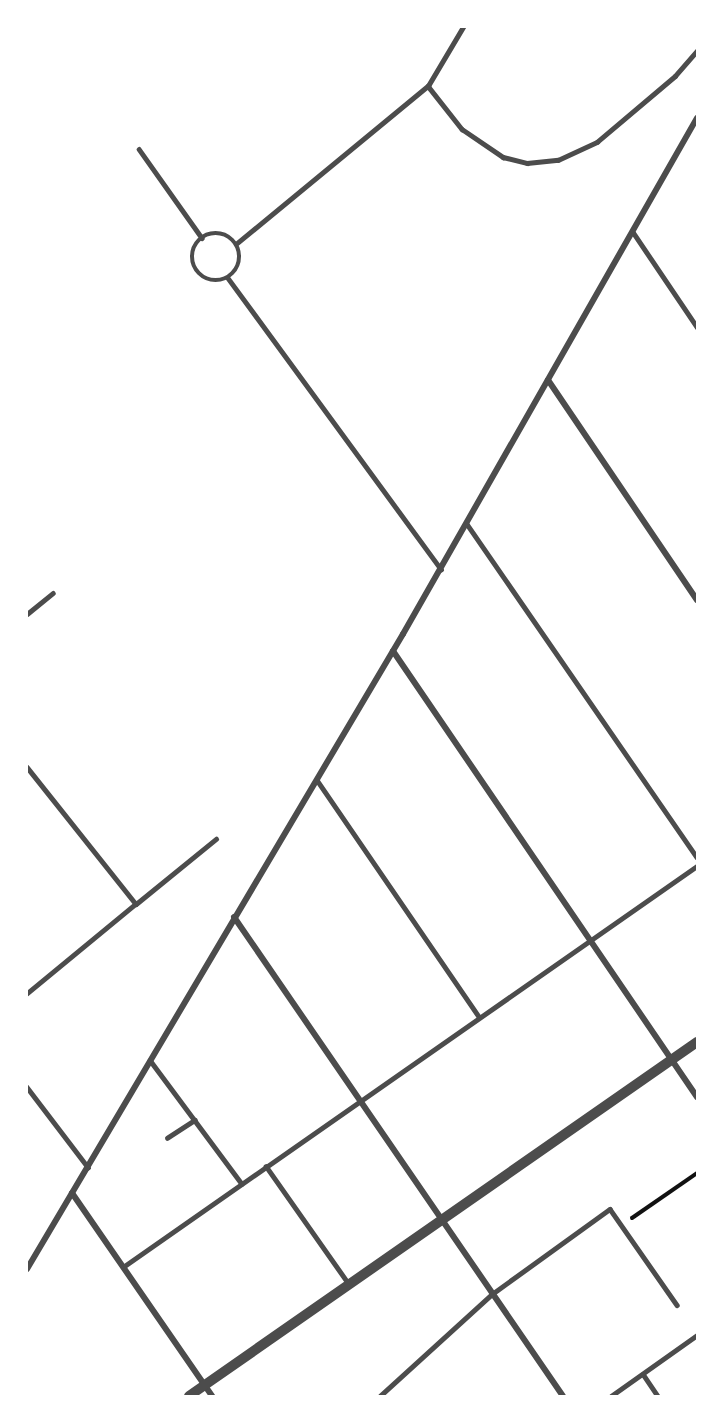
<!DOCTYPE html>
<html>
<head>
<meta charset="utf-8">
<style>
  body { margin:0 }
  #map { position:relative; width:724px; height:1423px; overflow:hidden; background:#fff; font-family:"PT Sans Narrow",sans-serif }
  div>[style] { position:absolute }
  [style*='--x'] { left:calc(var(--x)*1px); top:calc(var(--y)*1px); width:calc(var(--w)*1px); rotate:calc(var(--a)*1deg) }
  .path>* { height:4px; margin:-2px; padding:0 2px; transform-origin:2px; border-radius:2px; background:#111 }
  .service>* { height:4.5px; margin:-2.25px; padding:0 2.25px; transform-origin:2.25px; border-radius:2.25px; background:#4c4c4c }
  .service>.ring { margin:-2.25px; padding:0; box-sizing:content-box; background:none; border:4.5px solid #4c4c4c; border-radius:50% }
  .minor>* { height:6px; margin:-3px; padding:0 3px; transform-origin:3px; border-radius:3px; background:#4c4c4c }
  .tertiary>* { height:10px; margin:-5px; padding:0 5px; transform-origin:5px; border-radius:5px; background:#4c4c4c }
  span { translate:-50% -50%; white-space:nowrap; text-align:center; line-height:1.15; -webkit-text-stroke:4.5px #fff; paint-order:stroke }
  .frame { position:absolute; inset:0; border:28px solid #fff; pointer-events:none }
</style>
</head>
<body>
<div id="map">
  <div class="path">
    <div style="--x:632;--y:1218;--w:79;--a:-34.7"></div>
  </div>
  <div class="service">
    <div style="--x:428;--y:86;--w:55;--a:51.7"></div>
    <div style="--x:462;--y:129;--w:50;--a:34.3"></div>
    <div style="--x:503;--y:157;--w:25;--a:14"></div>
    <div style="--x:527;--y:163;--w:31;--a:-6"></div>
    <div style="--x:558;--y:160;--w:43;--a:-24.8"></div>
    <div style="--x:597;--y:142;--w:102;--a:-40.2"></div>
    <div style="--x:675;--y:76;--w:33;--a:-49"></div>
    <div style="--x:139;--y:149;--w:109;--a:54.7"></div>
    <div style="--x:633;--y:232;--w:115;--a:56"></div>
    <div class="ring" style="left:192px;top:233px;width:43.5px;height:43.5px"></div>
    <div style="--x:236;--y:244;--w:249;--a:-39.5"></div>
    <div style="--x:428;--y:86;--w:69;--a:-59.3"></div>
    <div style="--x:228;--y:278;--w:361;--a:53.8"></div>
    <div style="--x:467;--y:524;--w:405;--a:55.4"></div>
    <div style="--x:27;--y:614;--w:33;--a:-39"></div>
    <div style="--x:27;--y:767;--w:175;--a:51.5"></div>
    <div style="--x:136;--y:904;--w:141;--a:140.5"></div>
    <div style="--x:317;--y:780;--w:287;--a:55.6"></div>
    <div style="--x:136;--y:904;--w:103;--a:-39.1"></div>
    <div style="--x:150;--y:1060;--w:154;--a:53.4"></div>
    <div style="--x:27;--y:1087;--w:101;--a:52.7"></div>
    <div style="--x:167;--y:1138;--w:33;--a:-33"></div>
    <div style="--x:266;--y:1166;--w:144;--a:54.9"></div>
    <div style="--x:123;--y:1267;--w:700;--a:-34.94"></div>
    <div style="--x:643;--y:1374;--w:27;--a:56"></div>
    <div style="--x:380;--y:1396;--w:151;--a:-42.3"></div>
    <div style="--x:492;--y:1294;--w:145;--a:-35.8"></div>
    <div style="--x:610;--y:1209;--w:117;--a:55.1"></div>
    <div style="--x:611;--y:1396;--w:105;--a:-35.3"></div>
  </div>
  <div class="minor">
    <div style="--x:548;--y:380;--w:266;--a:55.9"></div>
    <div style="--x:393;--y:651;--w:540;--a:55.72"></div>
    <div style="--x:234;--y:917;--w:581;--a:55.52"></div>
    <div style="--x:72;--y:1193;--w:247;--a:55.4"></div>
    <div style="--x:27;--y:1269;--w:738;--a:-59.37"></div>
    <div style="--x:403;--y:634;--w:594;--a:-60.33"></div>
  </div>
  <div class="tertiary">
    <div style="--x:189;--y:1396;--w:619;--a:-34.87"></div>
  </div>
  <div class="frame"></div>
</div>
</body>
</html>
